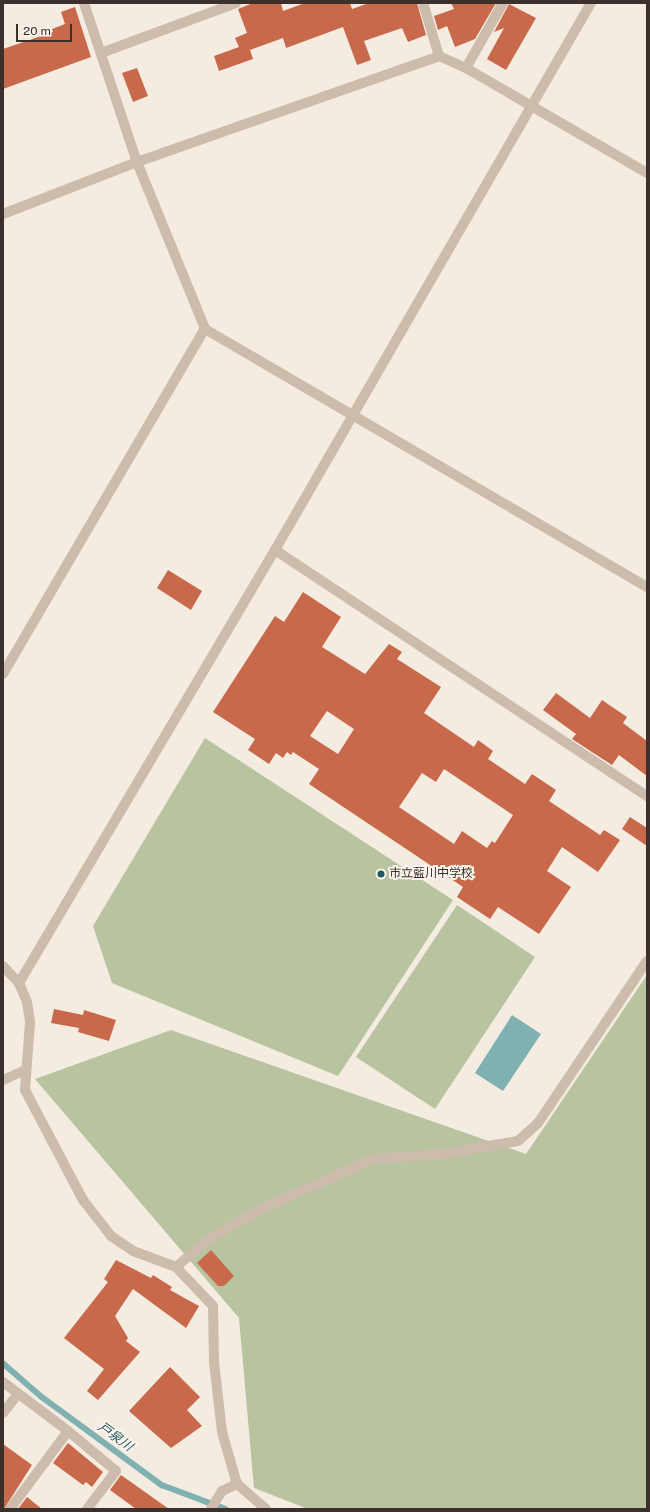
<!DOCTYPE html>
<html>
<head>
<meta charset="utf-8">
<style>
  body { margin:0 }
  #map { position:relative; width:650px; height:1512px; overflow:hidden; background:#f4ebe1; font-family:"Public Sans","Noto Sans JP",sans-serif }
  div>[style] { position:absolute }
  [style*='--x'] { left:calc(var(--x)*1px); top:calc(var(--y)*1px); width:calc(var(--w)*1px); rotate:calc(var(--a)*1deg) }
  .green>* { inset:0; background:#b8c4a0 }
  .water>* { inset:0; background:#7fb0b2 }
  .stream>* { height:5.5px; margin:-2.75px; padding:0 2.75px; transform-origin:2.75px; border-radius:2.75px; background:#7fb0b2 }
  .building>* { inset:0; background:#c8694b }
  .minor>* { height:10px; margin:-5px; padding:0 5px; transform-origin:5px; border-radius:5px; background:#cdbbac }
  .tertiary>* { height:10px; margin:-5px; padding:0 5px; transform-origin:5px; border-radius:5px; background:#cdbbac }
  .dots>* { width:11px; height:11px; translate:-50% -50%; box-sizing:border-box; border:2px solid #fbf5ee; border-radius:50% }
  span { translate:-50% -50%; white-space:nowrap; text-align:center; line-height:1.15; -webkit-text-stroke:4px #fbf5ee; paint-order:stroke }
  .poi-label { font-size:12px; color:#3b302b }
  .left { translate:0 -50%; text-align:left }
  .water-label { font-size:13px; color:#1f5a5e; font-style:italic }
  .frame { position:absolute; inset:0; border:4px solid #3b302b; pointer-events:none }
  .scale { position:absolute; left:16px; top:24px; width:56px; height:18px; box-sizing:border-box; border:2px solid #3b302b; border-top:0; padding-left:5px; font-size:12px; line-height:14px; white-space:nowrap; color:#3b302b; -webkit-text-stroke:3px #fbf5ee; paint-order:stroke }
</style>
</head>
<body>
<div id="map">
  <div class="green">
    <div style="clip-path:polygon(205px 738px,453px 900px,338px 1076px,112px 983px,93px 926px)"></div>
    <div style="clip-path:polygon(457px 905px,535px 957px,435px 1109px,356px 1057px)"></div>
    <div style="clip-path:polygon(647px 975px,647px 1509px,308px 1509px,254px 1488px,239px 1318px,35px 1079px,171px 1030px,526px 1154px)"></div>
  </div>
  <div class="water">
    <div style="clip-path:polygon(512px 1015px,541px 1034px,503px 1091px,475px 1073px)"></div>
  </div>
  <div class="stream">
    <div style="--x:3;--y:1363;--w:52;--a:41.1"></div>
    <div style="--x:42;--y:1397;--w:149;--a:36.3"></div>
    <div style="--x:162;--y:1485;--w:68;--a:20.6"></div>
  </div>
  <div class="building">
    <div style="clip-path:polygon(253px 3px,281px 3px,283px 11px,305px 3px,350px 3px,352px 9px,369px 3px,417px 3px,426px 35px,408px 42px,402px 28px,364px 41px,371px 60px,357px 65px,343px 27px,286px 48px,283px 38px,250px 50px,253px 59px,219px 71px,214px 56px,239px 47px,235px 38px,247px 33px,238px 9px)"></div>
    <div style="clip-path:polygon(451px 3px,496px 3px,475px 39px,455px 47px,447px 26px,438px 30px,434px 16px,454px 9px)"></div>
    <div style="clip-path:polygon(509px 4px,536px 18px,506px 70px,487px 59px,504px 28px,494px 32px)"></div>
    <div style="clip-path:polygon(75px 7px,91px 57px,3px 89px,3px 49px,53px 32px,52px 29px,65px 24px,61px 12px)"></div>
    <div style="clip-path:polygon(137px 68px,148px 96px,133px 102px,122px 73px)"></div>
    <div style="clip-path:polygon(168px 570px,202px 591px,191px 610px,157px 588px)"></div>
    <div style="clip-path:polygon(evenodd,303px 592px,341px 617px,322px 647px,365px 674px,389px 644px,402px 652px,397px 659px,441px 687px,424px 713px,474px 747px,478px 740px,493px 751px,488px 759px,525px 784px,532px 774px,556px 790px,549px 801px,600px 835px,604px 830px,620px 840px,598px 872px,562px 847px,547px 871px,571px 887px,539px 934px,498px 907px,490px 919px,457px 897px,463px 887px,309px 784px,319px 769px,293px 752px,291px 755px,287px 752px,283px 758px,276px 753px,269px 764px,248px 750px,255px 739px,213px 712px,275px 616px,284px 622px,303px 592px,327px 711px,354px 729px,338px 754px,310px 736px,327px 711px,303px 592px,444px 769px,513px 815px,495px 843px,492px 841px,487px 848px,462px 831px,454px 844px,399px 807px,422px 773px,436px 782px,444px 769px)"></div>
    <div style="clip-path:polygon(556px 693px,590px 718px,602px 700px,627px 717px,623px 723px,647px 741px,647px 776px,619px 755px,612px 765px,572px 739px,576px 734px,543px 710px)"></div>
    <div style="clip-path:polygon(630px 817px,647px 828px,647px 846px,622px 829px)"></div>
    <div style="clip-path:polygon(54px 1009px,83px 1015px,84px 1010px,116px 1020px,109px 1041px,78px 1032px,79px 1028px,51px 1023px)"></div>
    <div style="clip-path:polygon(211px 1250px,234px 1276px,224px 1286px,218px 1286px,197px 1263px)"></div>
    <div style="clip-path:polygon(116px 1260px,151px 1278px,153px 1275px,172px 1287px,170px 1290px,199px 1306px,186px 1328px,133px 1289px,115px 1316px,128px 1338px,126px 1341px,140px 1352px,98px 1400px,87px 1391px,104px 1369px,64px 1338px,108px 1282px,104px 1279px)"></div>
    <div style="clip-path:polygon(170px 1367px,200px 1397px,187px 1410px,202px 1426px,171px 1448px,129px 1411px)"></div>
    <div style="clip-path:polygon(68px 1443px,103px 1472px,92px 1487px,86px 1482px,83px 1485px,53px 1463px)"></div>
    <div style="clip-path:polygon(3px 1444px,32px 1465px,4px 1509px,3px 1509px)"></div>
    <div style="clip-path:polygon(121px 1475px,169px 1509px,136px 1509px,110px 1490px)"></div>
    <div style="clip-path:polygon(27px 1497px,42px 1509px,18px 1509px)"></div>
  </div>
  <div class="minor">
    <div style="--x:84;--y:3;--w:168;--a:71.6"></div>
    <div style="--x:137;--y:162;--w:180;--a:67.8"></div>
    <div style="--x:205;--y:329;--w:512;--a:30.27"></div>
    <div style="--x:423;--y:3;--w:55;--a:73.2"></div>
    <div style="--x:101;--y:53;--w:144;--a:-20.3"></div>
    <div style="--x:466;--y:68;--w:75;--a:-60.4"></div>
    <div style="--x:3;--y:214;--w:144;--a:-21.2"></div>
    <div style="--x:137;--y:162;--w:320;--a:-19.3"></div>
    <div style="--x:439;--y:56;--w:30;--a:24"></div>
    <div style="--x:466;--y:68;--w:209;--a:30.1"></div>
    <div style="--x:275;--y:550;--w:446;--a:33.5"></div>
    <div style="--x:3;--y:674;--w:400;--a:-59.7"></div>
    <div style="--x:19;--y:983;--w:503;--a:-59.41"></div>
    <div style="--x:275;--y:550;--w:632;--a:-59.99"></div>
    <div style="--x:3;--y:1080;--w:24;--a:-24"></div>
    <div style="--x:3;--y:1382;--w:81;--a:37"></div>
    <div style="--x:68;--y:1431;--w:97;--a:126.6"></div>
    <div style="--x:3;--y:1413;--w:24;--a:-52"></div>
    <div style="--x:68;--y:1431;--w:62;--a:39.8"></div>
    <div style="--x:116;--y:1471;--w:48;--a:127.3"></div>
    <div style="--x:211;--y:1509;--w:21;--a:-59"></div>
    <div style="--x:222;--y:1491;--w:17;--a:-25"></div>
    <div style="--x:266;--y:1509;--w:38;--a:-139"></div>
    <div style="--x:237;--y:1484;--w:54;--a:-106.1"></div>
    <div style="--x:222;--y:1432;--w:70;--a:-96.5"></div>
    <div style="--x:214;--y:1362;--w:56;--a:-91"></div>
    <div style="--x:213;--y:1306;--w:54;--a:-133.5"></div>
    <div style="--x:176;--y:1267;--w:45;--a:-40.5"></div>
    <div style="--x:210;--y:1238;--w:61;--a:-29.5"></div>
    <div style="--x:263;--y:1208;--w:120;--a:-24"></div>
    <div style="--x:373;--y:1159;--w:69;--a:-4.1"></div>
    <div style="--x:442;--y:1154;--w:77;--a:-9.7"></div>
    <div style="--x:518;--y:1141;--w:27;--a:-42"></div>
    <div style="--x:538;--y:1123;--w:195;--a:-56.1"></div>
  </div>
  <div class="tertiary">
    <div style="--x:3;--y:966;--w:23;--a:47"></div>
    <div style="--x:19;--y:983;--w:21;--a:67"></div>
    <div style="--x:27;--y:1002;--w:20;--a:81"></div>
    <div style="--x:30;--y:1022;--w:68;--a:94.2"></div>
    <div style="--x:25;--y:1090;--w:124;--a:62.2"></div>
    <div style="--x:83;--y:1200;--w:46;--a:52.1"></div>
    <div style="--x:111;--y:1236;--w:27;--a:34"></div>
    <div style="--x:133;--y:1251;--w:46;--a:20.4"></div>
  </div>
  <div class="dots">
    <div style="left:381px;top:874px;background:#1f5a5e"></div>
  </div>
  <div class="poi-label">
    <span class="left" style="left:389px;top:874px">市立藍川中学校</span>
  </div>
  <div class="water-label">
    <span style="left:115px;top:1437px;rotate:36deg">戸泉川</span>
  </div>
  <div class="frame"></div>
  <div class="scale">20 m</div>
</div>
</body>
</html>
